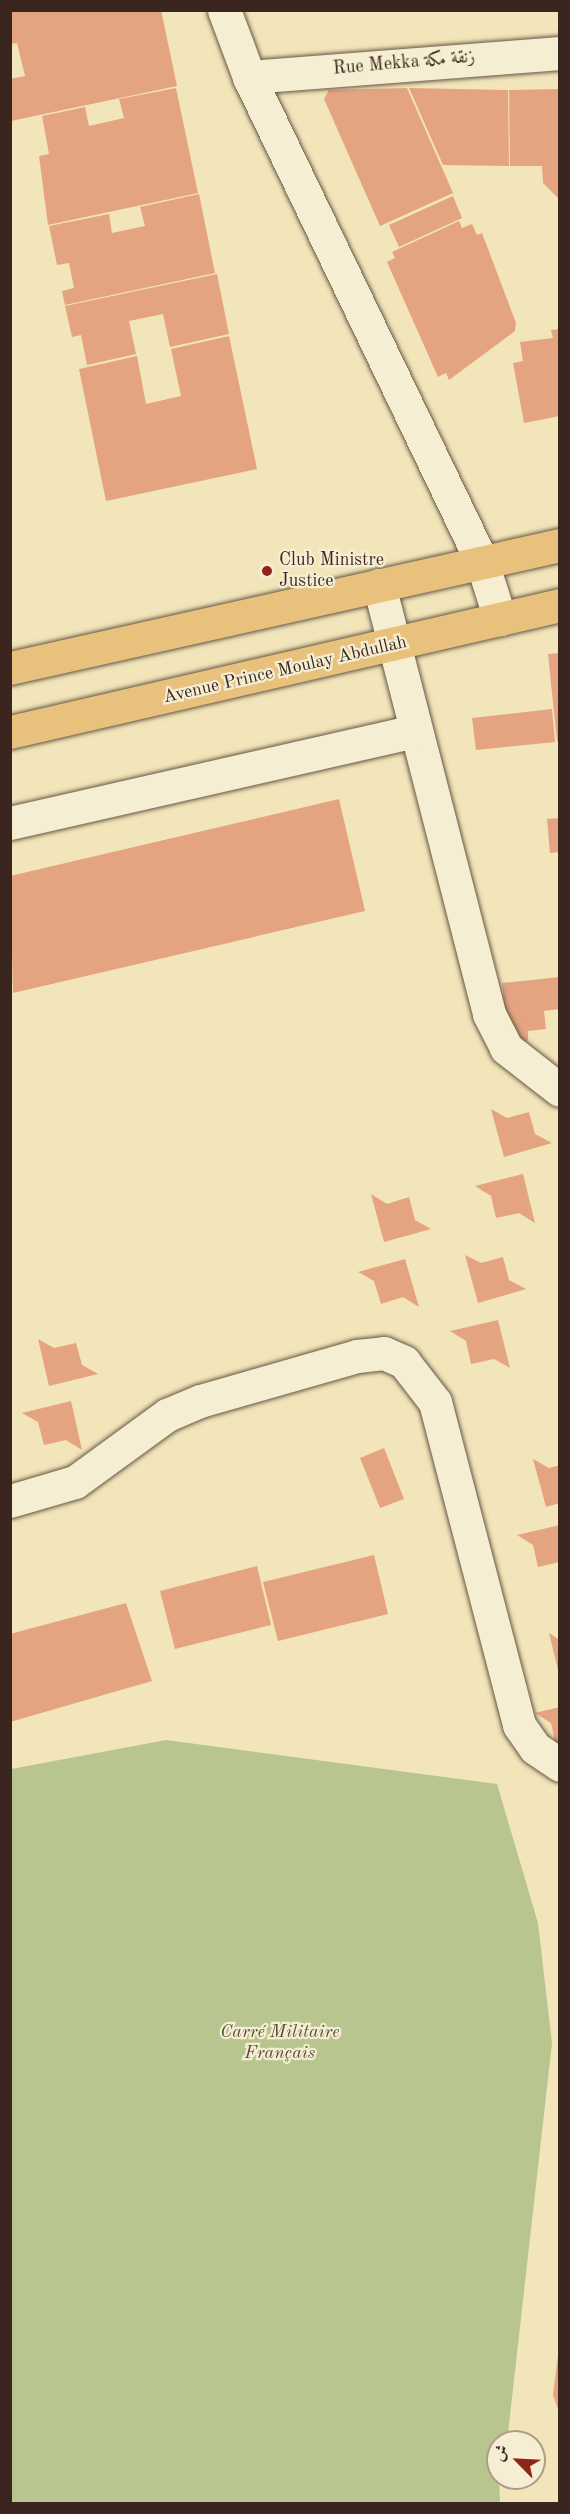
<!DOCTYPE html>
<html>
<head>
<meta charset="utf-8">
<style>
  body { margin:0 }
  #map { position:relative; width:570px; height:2514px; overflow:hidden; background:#f1e5b9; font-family:"Old Standard TT",Amiri,serif }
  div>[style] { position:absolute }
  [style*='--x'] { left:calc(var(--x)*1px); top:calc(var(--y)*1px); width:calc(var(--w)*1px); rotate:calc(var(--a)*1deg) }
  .green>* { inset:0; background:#b9c58f }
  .building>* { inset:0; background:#e4a481 }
  .roads { filter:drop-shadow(0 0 2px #685645) drop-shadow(0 0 2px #685645) }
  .street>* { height:33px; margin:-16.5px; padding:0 16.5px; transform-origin:16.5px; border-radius:16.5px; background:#f6eed2 }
  .primary>* { height:33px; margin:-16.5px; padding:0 16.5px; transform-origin:16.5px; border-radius:16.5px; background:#e8c27c }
  .dots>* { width:16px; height:16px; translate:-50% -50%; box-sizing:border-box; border:3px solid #f6eed2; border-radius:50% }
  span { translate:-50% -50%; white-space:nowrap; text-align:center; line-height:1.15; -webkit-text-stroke:4.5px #f6eed2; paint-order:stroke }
  .street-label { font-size:18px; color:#3a261e }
  .poi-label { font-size:18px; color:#3a261e }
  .left { translate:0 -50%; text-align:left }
  .park-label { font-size:18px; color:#5a4e3a; font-style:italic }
  .frame { position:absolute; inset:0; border:12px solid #3a261e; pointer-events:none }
  .north { position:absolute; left:486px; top:2430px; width:60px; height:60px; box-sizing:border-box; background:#f6eed2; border:2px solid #ab9e8a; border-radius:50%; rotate:294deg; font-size:16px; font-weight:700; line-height:24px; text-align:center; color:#3a261e }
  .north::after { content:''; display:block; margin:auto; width:21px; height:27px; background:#8f2418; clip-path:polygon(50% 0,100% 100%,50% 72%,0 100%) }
</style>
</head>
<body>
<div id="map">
  <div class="green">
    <div style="clip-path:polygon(166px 1740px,497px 1784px,538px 1923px,552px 2043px,507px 2442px,498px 2442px,500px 2503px,11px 2503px,11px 1769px)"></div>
  </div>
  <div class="building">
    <div style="clip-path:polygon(10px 10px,161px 10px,177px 86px,11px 121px,10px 79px,25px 76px,17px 43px,10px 44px)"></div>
    <div style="clip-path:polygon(176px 88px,198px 193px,48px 225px,39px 156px,49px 154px,42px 116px,85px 107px,89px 126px,124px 118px,119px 99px)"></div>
    <div style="clip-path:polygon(407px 88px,453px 193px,380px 226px,324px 99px,329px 90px)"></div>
    <div style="clip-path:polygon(409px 88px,508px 90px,509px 166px,443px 165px)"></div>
    <div style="clip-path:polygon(560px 89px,560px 200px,543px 183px,542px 166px,510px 166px,509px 90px)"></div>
    <div style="clip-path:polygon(199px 194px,215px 273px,65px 305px,62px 291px,74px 288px,69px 263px,57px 265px,49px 226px,109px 214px,112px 233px,145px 226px,140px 207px)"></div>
    <div style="clip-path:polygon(453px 196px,462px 218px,399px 247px,389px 225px)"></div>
    <div style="clip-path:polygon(459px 221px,462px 228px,472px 224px,477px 235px,482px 233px,516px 323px,515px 331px,449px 380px,446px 373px,438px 377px,387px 262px,395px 258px,392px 252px)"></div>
    <div style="clip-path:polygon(217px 274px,229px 334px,170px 347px,163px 314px,129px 321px,136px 354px,87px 365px,81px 335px,72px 337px,65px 306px)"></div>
    <div style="clip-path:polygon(560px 329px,560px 416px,524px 423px,513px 363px,523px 361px,520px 342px,553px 338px,551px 330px)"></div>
    <div style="clip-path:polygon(229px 336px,257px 469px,106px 501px,79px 369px,137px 356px,146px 404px,181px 396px,171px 349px)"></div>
    <div style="clip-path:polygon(560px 653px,560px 741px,557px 741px,548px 654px)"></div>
    <div style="clip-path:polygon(552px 709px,555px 742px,476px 750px,472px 718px)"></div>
    <div style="clip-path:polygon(339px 799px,365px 911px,13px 993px,10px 876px)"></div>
    <div style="clip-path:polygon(560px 818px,560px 852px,550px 853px,547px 819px)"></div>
    <div style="clip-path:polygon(560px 977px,560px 1009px,544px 1011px,546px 1029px,528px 1031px,528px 1041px,508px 1043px,502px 983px)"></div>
    <div style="clip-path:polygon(491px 1109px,507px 1118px,529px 1112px,535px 1134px,552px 1143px,504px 1157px)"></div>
    <div style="clip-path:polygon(523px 1174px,535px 1223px,519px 1213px,496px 1218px,491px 1196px,475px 1186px)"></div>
    <div style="clip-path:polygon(371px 1194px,387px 1204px,409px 1197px,415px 1220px,431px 1229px,384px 1242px)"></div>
    <div style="clip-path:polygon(465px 1255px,481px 1263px,503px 1257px,509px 1280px,526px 1289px,478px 1303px)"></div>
    <div style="clip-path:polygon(405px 1259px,419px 1307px,403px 1297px,381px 1304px,374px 1281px,358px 1272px)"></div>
    <div style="clip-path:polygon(498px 1320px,510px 1368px,494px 1359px,471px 1364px,466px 1341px,450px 1331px)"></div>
    <div style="clip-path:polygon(38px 1339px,54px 1348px,76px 1343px,82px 1365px,98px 1374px,49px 1386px)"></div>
    <div style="clip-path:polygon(71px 1401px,82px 1450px,66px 1440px,44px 1445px,38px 1422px,22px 1413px)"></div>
    <div style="clip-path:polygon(384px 1448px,404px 1499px,380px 1508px,360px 1458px)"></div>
    <div style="clip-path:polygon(533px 1459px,549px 1468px,560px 1465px,560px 1503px,546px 1507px)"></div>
    <div style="clip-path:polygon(560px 1525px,560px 1562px,538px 1567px,533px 1545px,517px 1535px)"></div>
    <div style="clip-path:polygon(374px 1555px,388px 1614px,278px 1641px,263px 1582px)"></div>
    <div style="clip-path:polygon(257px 1566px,271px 1625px,175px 1649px,160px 1591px)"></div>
    <div style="clip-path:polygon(126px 1603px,152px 1681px,10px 1722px,10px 1634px)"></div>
    <div style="clip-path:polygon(549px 1633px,560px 1640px,560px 1674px,559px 1674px)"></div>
    <div style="clip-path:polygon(560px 1707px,560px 1745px,556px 1746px,551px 1723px,535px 1713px)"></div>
    <div style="clip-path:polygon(558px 2355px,560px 2355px,559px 2412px,553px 2395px)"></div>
  </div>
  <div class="roads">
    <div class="street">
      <div style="--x:224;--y:10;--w:72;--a:69.5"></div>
      <div style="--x:249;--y:77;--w:538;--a:64.34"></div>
      <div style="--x:482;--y:562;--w:60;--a:72.5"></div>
      <div style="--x:249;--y:77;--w:312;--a:-4.4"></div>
      <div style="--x:379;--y:585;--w:443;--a:75.6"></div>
      <div style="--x:489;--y:1014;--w:38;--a:63"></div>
      <div style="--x:506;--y:1048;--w:68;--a:37.9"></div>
      <div style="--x:10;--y:823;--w:414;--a:-12.8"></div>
      <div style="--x:10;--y:1501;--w:68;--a:-16.3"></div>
      <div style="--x:75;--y:1482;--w:114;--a:-36.1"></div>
      <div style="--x:167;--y:1415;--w:36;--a:-23"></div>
      <div style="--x:200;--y:1401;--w:163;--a:-16"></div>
      <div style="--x:357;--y:1356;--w:27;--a:-6"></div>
      <div style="--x:384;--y:1353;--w:22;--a:24"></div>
      <div style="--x:404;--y:1362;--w:51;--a:52.2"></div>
      <div style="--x:435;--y:1402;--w:334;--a:75.4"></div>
      <div style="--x:519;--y:1725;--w:28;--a:55"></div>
      <div style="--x:535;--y:1748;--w:30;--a:34"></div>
    </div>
    <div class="primary">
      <div style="--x:10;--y:668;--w:564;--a:-12.61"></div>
      <div style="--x:10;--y:732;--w:564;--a:-13"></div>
    </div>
  </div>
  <div class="dots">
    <div style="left:267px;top:571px;background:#8f2418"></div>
  </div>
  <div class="street-label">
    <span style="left:404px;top:63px;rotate:-5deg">Rue Mekka زنقة مكة</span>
    <span style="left:285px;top:670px;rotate:-13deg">Avenue Prince Moulay Abdullah</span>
  </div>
  <div class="poi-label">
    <span class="left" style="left:279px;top:571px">Club Ministre<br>Justice</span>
  </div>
  <div class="park-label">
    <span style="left:280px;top:2043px">Carré Militaire<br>Français</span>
  </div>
  <div class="frame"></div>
  <div class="north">ش</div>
</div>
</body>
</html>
